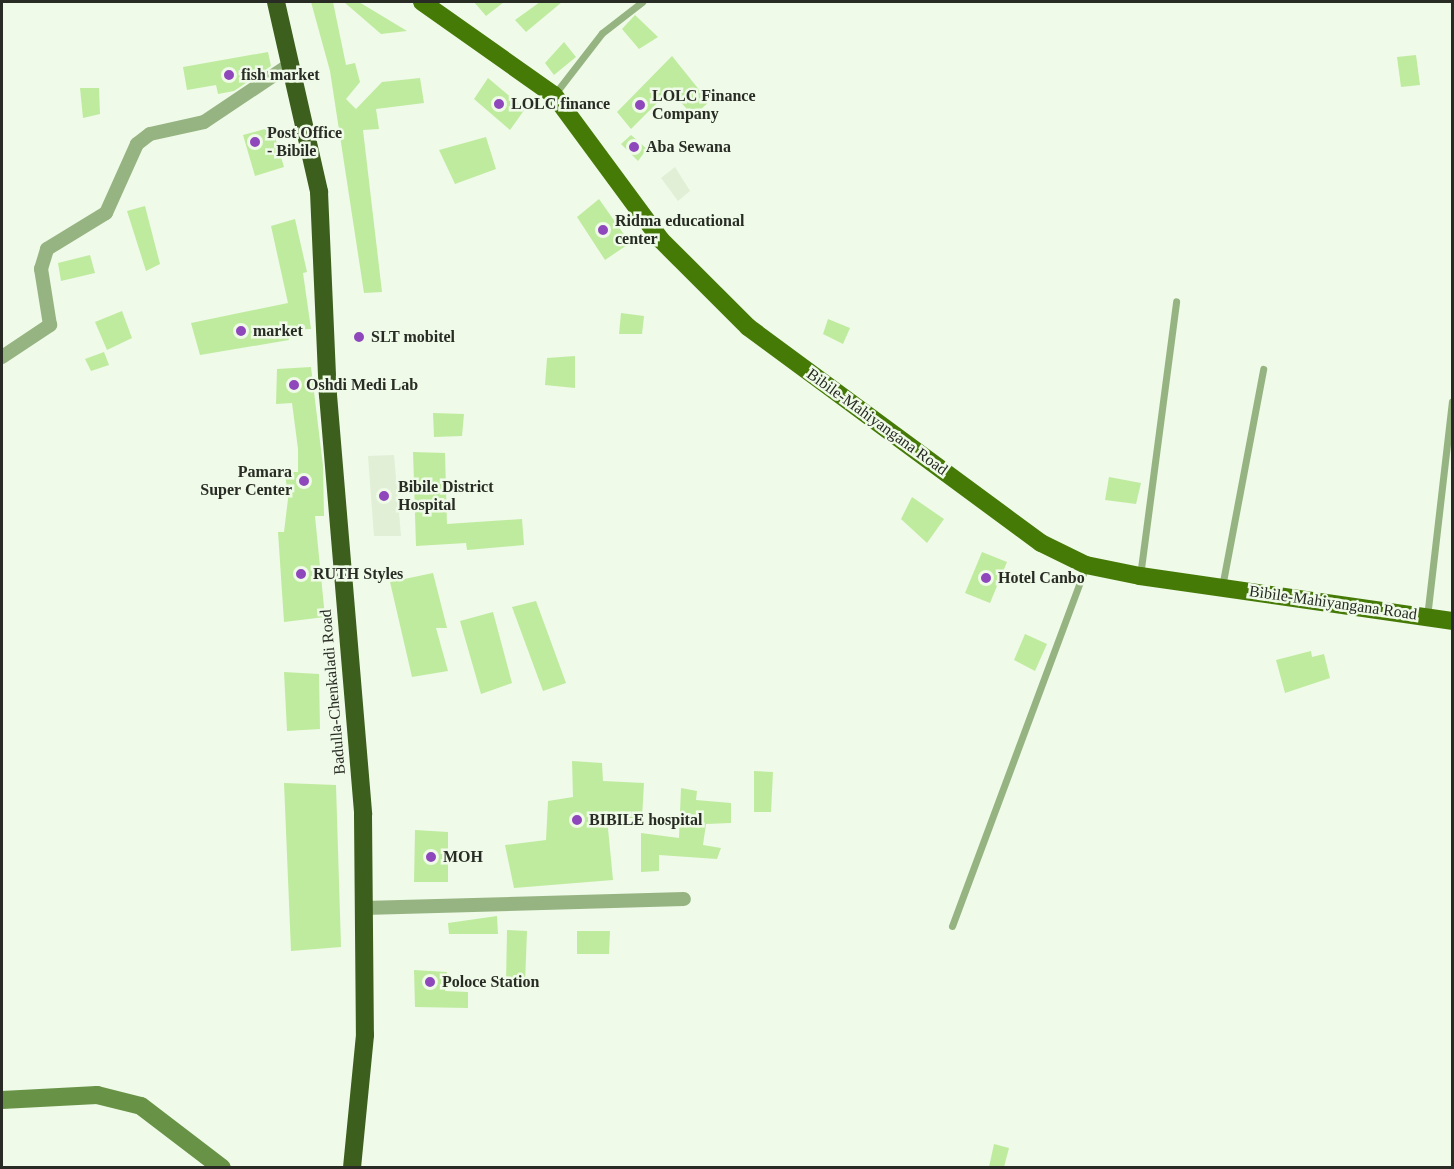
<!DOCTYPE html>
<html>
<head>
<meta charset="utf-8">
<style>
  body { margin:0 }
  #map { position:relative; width:1454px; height:1169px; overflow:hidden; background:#effae8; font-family:"Times New Roman",serif }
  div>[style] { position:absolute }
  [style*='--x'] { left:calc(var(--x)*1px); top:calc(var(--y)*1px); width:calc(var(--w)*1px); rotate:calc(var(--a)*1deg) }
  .built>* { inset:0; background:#e0efd6 }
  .building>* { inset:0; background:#bfeb9f }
  .lane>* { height:7px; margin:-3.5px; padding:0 3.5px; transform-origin:3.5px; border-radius:3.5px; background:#96b482 }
  .street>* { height:14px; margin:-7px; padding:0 7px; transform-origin:7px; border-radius:7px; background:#96b482 }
  .secondary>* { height:18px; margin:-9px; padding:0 9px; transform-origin:9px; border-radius:9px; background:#689346 }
  .primary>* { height:18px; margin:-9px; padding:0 9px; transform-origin:9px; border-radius:9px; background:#467a07 }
  .highway>* { height:18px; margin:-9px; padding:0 9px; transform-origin:9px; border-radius:9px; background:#3c5f1d }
  .dots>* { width:16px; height:16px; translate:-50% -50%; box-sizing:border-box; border:3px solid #effae8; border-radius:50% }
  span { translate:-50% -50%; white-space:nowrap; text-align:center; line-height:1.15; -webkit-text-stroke:5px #effae8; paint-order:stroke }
  .poi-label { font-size:16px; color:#282c25; font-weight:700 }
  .left { translate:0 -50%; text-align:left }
  .right { translate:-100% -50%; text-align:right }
  .street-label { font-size:16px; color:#282c25 }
  .frame { position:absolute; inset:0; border:3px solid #282c25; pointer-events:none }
</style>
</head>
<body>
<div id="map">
  <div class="built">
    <div style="clip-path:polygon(675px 167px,690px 191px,678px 201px,661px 178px)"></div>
    <div style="clip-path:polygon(394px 455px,401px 536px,374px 536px,368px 456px)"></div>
  </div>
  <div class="building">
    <div style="clip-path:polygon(311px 2px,333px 2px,346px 65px,355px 63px,360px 82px,346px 99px,356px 109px,382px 82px,420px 78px,424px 103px,376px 109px,379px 129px,363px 130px,382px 292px,364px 293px,330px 71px)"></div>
    <div style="clip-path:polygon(344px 2px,359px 2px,407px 31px,381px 34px)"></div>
    <div style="clip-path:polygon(474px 2px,504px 2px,486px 16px)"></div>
    <div style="clip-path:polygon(540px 2px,562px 2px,526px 32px,515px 20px)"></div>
    <div style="clip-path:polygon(635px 15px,658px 37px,639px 49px,622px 29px)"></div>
    <div style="clip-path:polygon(564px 42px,576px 57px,554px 75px,545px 63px)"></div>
    <div style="clip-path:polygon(268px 52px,271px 66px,234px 91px,218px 94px,216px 85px,187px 90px,183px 67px)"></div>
    <div style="clip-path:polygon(1416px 55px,1420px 85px,1401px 87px,1397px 57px)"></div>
    <div style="clip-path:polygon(672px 56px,709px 102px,693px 116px,670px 90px,631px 129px,617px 112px)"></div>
    <div style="clip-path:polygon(488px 78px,525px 109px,510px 130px,474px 99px)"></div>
    <div style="clip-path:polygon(80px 88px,99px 88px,100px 114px,83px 118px)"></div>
    <div style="clip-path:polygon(272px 127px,284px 167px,255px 176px,243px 135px)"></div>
    <div style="clip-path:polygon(631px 135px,647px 149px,638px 161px,621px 144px)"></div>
    <div style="clip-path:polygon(486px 137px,496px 169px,455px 184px,439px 150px)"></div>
    <div style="clip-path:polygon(599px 199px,630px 243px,605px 260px,577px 217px)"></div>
    <div style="clip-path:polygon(145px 206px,160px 264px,146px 271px,127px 211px)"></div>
    <div style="clip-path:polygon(295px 219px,307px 272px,303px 273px,311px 329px,288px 330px,289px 340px,200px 355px,191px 323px,288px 303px,271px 226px)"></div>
    <div style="clip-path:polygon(90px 255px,95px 273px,61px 281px,58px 263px)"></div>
    <div style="clip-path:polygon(122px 311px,132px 338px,107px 350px,95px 322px)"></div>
    <div style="clip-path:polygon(621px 313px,644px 316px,642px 334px,619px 334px)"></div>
    <div style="clip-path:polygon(828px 319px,850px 328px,843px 344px,823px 334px)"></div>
    <div style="clip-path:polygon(104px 352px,109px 365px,91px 371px,85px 359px)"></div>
    <div style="clip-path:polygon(575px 356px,575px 388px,545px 385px,547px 358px)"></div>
    <div style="clip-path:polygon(311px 367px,323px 466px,324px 516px,315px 516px,325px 617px,284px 622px,278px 532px,284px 532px,288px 499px,285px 472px,298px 472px,298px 449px,292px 403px,276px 404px,277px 369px)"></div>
    <div style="clip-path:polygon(433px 413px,464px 414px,462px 436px,434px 437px)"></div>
    <div style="clip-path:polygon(413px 452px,445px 453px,447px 524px,522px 519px,524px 545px,467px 550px,466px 543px,416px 546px)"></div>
    <div style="clip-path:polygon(1109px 477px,1141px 483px,1136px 504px,1105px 500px)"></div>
    <div style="clip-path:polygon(912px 497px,944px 519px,927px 543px,901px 519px)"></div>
    <div style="clip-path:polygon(982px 552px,1007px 562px,990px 603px,965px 593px)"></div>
    <div style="clip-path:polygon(433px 573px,447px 628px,436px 628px,448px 671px,412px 677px,390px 582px)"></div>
    <div style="clip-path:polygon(536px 601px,566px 683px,543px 691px,512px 607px)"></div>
    <div style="clip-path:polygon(493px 612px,512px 683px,481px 694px,460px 621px)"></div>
    <div style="clip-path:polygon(1025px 634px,1047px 644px,1035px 671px,1014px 660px)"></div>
    <div style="clip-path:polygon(1311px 651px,1312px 657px,1324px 654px,1330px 678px,1285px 693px,1276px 660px)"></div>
    <div style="clip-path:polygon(284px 672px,319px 674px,320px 729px,287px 731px)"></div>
    <div style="clip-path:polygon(572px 761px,602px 763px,603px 781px,644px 783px,642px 818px,607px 818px,613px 880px,514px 888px,505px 845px,546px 840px,548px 801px,573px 797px)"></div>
    <div style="clip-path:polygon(754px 771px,773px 772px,771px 812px,754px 812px)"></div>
    <div style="clip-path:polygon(284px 783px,336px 785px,341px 947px,291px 951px)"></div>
    <div style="clip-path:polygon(681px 788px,697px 791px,696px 800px,731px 803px,731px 823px,706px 824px,703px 845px,721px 848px,717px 859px,659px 855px,659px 871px,641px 872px,641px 833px,679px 838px)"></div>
    <div style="clip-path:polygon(415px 830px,448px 832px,448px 882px,414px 882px)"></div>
    <div style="clip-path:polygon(497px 916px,498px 934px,449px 934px,448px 923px)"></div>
    <div style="clip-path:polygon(507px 930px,527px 931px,525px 984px,506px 983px)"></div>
    <div style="clip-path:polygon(577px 931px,610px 931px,609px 954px,577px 954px)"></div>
    <div style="clip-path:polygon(414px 970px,447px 972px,445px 991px,468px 992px,468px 1008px,415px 1007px)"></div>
    <div style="clip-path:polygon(994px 1144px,1009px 1148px,1004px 1167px,989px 1167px)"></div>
  </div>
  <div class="lane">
    <div style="--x:554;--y:95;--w:78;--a:-52.3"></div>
    <div style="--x:602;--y:33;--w:51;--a:-37.8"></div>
    <div style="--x:1140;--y:576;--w:277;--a:-82.5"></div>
    <div style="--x:1222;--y:587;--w:222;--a:-79.3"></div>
    <div style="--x:1427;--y:617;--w:217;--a:-83.4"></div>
    <div style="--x:952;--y:926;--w:385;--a:-69.6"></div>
  </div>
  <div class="street">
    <div style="--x:2;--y:357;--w:58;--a:-33.7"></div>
    <div style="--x:50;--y:325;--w:57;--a:-99.1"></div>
    <div style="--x:41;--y:269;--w:21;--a:-73"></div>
    <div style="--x:47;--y:249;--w:69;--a:-31.4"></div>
    <div style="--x:106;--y:213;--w:76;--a:-65.8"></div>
    <div style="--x:137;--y:144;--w:16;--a:-38"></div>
    <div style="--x:150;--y:134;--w:55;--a:-12.5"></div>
    <div style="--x:204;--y:122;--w:102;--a:-33.8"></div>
    <div style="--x:364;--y:908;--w:320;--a:-1.6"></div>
  </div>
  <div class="secondary">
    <div style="--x:2;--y:1100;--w:95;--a:-3"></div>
    <div style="--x:97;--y:1095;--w:45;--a:14"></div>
    <div style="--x:141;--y:1106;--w:102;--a:37.4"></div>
  </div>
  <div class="primary">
    <div style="--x:422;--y:2;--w:161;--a:35.2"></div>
    <div style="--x:554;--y:95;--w:180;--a:53.6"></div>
    <div style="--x:661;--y:240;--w:123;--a:45"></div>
    <div style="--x:748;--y:327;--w:364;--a:36.4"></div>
    <div style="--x:1041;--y:543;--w:50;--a:26.1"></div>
    <div style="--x:1086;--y:565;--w:55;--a:11.5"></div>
    <div style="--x:1140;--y:576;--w:315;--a:8.2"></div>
  </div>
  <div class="highway">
    <div style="--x:276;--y:2;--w:195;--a:77.2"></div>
    <div style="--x:319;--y:192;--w:203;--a:87.5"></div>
    <div style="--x:328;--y:395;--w:421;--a:85.2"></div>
    <div style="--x:363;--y:815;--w:220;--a:89.5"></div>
    <div style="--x:365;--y:1035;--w:134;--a:95.6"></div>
  </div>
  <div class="dots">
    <div style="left:229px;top:75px;background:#8f48bb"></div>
    <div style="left:499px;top:104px;background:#8f48bb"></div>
    <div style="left:640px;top:105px;background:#8f48bb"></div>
    <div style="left:255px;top:142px;background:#8f48bb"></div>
    <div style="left:634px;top:147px;background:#8f48bb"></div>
    <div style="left:603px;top:230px;background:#8f48bb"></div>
    <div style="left:241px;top:331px;background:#8f48bb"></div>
    <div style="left:359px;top:337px;background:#8f48bb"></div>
    <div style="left:294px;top:385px;background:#8f48bb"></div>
    <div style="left:304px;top:481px;background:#8f48bb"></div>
    <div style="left:384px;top:496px;background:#8f48bb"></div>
    <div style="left:301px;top:574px;background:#8f48bb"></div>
    <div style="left:986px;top:578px;background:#8f48bb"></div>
    <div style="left:577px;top:820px;background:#8f48bb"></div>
    <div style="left:431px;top:857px;background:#8f48bb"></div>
    <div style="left:430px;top:982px;background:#8f48bb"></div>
  </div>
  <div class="poi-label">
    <span class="left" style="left:241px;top:75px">fish market</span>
    <span class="left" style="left:652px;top:105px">LOLC Finance<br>Company</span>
    <span class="left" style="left:511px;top:104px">LOLC finance</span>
    <span class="left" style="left:267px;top:142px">Post Office<br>- Bibile</span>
    <span class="left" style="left:646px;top:147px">Aba Sewana</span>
    <span class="left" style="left:615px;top:230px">Ridma educational<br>center</span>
    <span class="left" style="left:253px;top:331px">market</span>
    <span class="left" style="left:371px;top:337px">SLT mobitel</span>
    <span class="left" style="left:306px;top:385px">Oshdi Medi Lab</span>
    <span class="right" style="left:292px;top:481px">Pamara<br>Super Center</span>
    <span class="left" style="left:398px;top:496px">Bibile District<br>Hospital</span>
    <span class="left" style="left:313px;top:574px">RUTH Styles</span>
    <span class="left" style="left:998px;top:578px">Hotel Canbo</span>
    <span class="left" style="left:589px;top:820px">BIBILE hospital</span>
    <span class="left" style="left:443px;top:857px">MOH</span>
    <span class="left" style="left:442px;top:982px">Poloce Station</span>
  </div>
  <div class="street-label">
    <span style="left:877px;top:422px;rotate:36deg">Bibile-Mahiyangana Road</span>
    <span style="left:1333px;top:603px;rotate:8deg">Bibile-Mahiyangana Road</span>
    <span style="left:333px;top:692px;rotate:-95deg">Badulla-Chenkaladi Road</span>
  </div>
  <div class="frame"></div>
</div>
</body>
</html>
